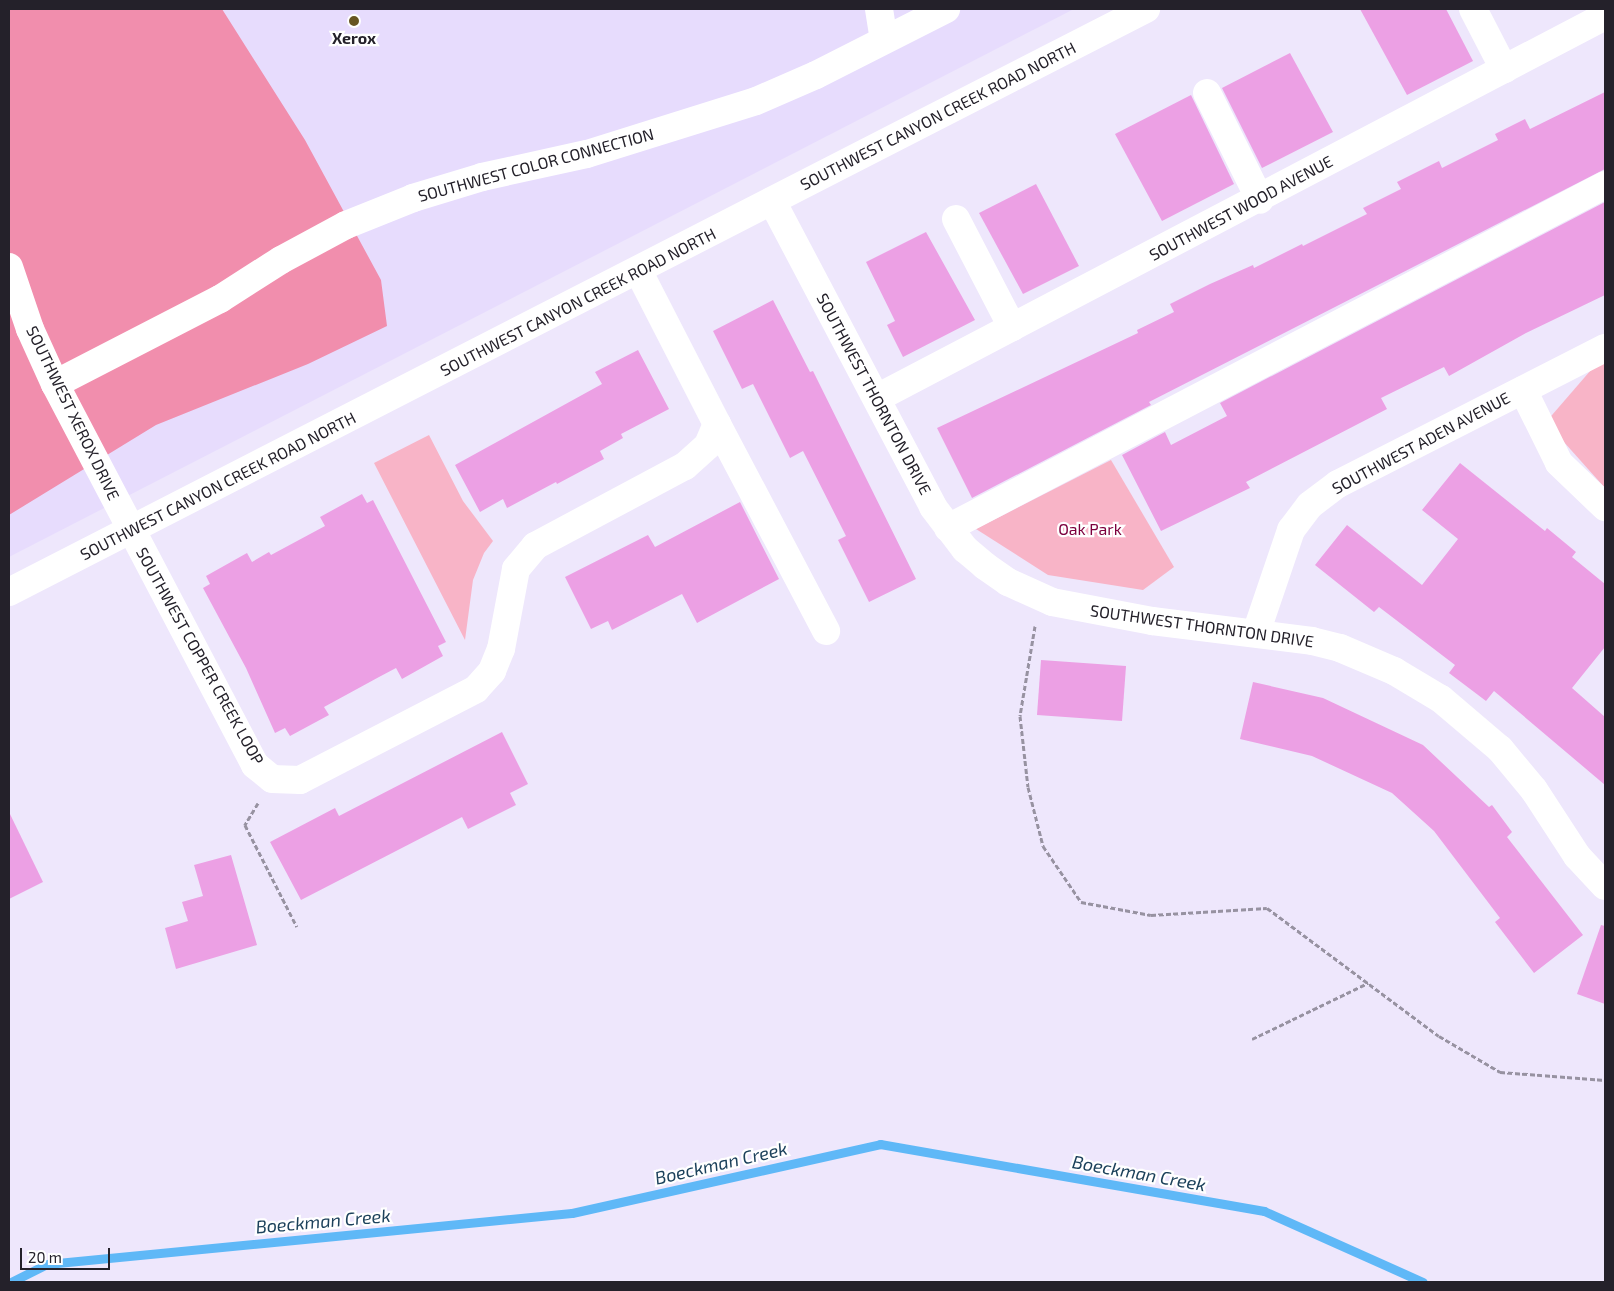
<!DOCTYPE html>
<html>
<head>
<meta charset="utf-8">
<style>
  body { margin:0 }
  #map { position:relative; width:1614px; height:1291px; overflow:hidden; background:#eee7fc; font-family:"Exo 2",sans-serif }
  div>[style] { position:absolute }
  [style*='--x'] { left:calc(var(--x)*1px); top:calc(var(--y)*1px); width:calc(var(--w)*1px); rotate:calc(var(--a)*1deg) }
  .built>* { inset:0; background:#e7dcfd }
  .green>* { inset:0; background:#f8b4c7 }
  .forest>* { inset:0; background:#f18ead }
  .stream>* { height:9px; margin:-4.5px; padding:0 4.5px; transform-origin:4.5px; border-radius:4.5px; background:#5fb8f7 }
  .building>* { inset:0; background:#eca0e4 }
  .path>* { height:3px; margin-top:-1.5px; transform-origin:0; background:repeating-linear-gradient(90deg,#9792a1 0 5px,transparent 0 7.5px) }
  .minor>* { height:28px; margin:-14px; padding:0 14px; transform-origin:14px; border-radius:14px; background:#fff }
  .major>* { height:28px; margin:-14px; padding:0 14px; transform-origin:14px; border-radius:14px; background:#fff }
  .dots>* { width:14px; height:14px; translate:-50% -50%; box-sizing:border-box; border:2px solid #fff; border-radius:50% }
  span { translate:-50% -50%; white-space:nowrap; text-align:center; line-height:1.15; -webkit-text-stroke:4.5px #fff; paint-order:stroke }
  .poi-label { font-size:16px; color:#24212a; font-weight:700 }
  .street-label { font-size:16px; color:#24212a }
  .park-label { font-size:16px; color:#7c003e }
  .water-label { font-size:18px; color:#1c415b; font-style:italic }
  .frame { position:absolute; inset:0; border:10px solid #24212a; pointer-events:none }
  .scale { position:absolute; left:20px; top:1248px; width:90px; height:22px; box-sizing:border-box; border:2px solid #24212a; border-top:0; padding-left:6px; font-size:15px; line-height:18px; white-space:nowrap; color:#24212a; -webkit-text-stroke:4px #fff; paint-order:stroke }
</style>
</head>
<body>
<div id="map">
  <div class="built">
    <div style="clip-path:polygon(9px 9px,1074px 9px,9px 557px)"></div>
  </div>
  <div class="green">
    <div style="clip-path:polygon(1605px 361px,1605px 488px,1546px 422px,1597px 363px)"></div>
    <div style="clip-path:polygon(429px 435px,463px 501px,493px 541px,484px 553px,473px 580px,465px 640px,374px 463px)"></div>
    <div style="clip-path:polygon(1111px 460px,1174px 567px,1143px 590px,1048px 575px,976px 529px)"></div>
  </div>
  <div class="forest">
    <div style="clip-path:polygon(9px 9px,222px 9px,305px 140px,381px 280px,387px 326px,308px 364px,156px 425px,9px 515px)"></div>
  </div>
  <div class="stream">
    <div style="--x:11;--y:1282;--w:40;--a:-26.6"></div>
    <div style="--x:47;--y:1264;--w:527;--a:-5.55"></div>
    <div style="--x:572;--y:1213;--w:316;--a:-12.6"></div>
    <div style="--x:880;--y:1144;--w:390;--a:9.9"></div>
    <div style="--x:1264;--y:1211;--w:174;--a:24.1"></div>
  </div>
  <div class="building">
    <div style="clip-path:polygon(1360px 9px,1446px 9px,1473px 61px,1407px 95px)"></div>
    <div style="clip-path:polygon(1290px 53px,1333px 132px,1262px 168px,1222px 88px)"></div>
    <div style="clip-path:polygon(1605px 92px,1605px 169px,1149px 402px,1151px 405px,972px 498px,937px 428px,1138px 333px,1137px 330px,1174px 312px,1170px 304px,1210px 284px,1253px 265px,1254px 268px,1302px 244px,1303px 246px,1367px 214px,1363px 208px,1401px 189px,1397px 182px,1439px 161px,1442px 168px,1498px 140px,1495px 134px,1525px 119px,1530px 129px)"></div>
    <div style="clip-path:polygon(1191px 95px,1234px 184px,1162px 221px,1115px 134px)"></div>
    <div style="clip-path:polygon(1036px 184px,1079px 266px,1023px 294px,979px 213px)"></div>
    <div style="clip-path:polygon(1605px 202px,1605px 295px,1526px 333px,1449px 376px,1444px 367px,1381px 398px,1387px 409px,1246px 482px,1250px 488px,1161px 531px,1122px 455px,1165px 432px,1171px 445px,1227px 416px,1220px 403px)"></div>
    <div style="clip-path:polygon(926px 232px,975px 320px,903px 357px,887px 325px,895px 321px,866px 262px)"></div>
    <div style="clip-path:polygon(773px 300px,810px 372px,813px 371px,916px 579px,869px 602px,838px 540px,846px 536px,803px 451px,790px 458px,753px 384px,742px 389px,713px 331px)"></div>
    <div style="clip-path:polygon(638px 350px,669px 409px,621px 434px,623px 438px,600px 451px,604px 459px,557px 484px,556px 482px,507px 508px,503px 499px,480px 512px,455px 465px,602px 384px,595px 372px)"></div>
    <div style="clip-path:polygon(1460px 463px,1545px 531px,1547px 528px,1576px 552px,1572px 557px,1605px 584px,1605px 647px,1572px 688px,1605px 717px,1605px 785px,1494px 691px,1486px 701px,1449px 673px,1455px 665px,1379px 607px,1374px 612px,1315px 565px,1347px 525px,1422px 585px,1458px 539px,1422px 510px)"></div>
    <div style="clip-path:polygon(362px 494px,367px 503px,373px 500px,446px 642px,438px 646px,443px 656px,402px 679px,396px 668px,379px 677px,324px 707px,329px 715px,290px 736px,285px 728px,275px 733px,246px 668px,203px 588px,210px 584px,206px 576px,247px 553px,252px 562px,269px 552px,271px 555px,325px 526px,320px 517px)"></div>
    <div style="clip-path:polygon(740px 502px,779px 579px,697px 623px,682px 594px,612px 630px,608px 621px,591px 629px,565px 577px,648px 535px,655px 547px)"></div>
    <div style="clip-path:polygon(1041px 660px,1126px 666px,1122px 721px,1037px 715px)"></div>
    <div style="clip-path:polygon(1253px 682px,1323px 698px,1423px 745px,1489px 807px,1492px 805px,1512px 832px,1507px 837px,1583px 935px,1534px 973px,1495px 922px,1500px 918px,1434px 831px,1392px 793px,1312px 756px,1240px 739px)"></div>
    <div style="clip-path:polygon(502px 732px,528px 784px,510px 793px,516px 805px,468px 829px,462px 817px,301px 900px,270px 842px,335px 808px,339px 816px)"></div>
    <div style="clip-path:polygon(9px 812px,43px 882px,9px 899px)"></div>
    <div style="clip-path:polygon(231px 855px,257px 945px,176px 969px,165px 928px,188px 921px,182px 902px,203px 896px,194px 865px)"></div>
    <div style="clip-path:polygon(1601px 925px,1605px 926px,1605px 1004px,1577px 994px)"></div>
  </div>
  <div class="path">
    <div style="--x:1035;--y:626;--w:91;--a:99.5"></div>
    <div style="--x:1020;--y:716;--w:71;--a:83.6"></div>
    <div style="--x:1028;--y:787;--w:61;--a:75.7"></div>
    <div style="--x:1043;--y:846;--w:68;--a:55.8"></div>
    <div style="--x:1081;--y:902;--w:71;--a:10.5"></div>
    <div style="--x:1151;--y:915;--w:116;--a:-3.5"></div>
    <div style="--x:1267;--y:908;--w:214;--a:36.7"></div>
    <div style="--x:1439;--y:1036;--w:71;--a:30.5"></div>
    <div style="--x:1500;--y:1072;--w:105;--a:4.4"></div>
    <div style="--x:258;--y:803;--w:26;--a:121"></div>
    <div style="--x:245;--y:825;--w:114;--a:63"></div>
    <div style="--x:1252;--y:1039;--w:129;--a:-25.8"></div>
  </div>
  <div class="minor">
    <div style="--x:879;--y:9;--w:31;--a:81"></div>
    <div style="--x:1473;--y:9;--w:68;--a:62.7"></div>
    <div style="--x:1207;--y:93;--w:119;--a:63.6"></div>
    <div style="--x:772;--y:201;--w:346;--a:62.2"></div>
    <div style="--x:933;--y:507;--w:53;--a:52.7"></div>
    <div style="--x:965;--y:549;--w:26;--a:40"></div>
    <div style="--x:985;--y:566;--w:28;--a:35"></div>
    <div style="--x:1008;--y:582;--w:48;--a:24.4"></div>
    <div style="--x:1052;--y:602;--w:102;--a:10.8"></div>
    <div style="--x:1152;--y:621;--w:161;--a:7.1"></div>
    <div style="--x:1312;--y:641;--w:29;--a:14"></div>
    <div style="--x:1340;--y:648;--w:59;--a:23.1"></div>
    <div style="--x:1394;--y:671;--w:55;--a:30.8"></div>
    <div style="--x:1441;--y:699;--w:77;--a:40.3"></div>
    <div style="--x:1500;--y:749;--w:53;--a:50.3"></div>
    <div style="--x:1534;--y:790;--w:79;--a:56.9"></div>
    <div style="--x:1577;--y:856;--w:41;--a:47"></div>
    <div style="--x:956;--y:219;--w:122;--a:62.6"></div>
    <div style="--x:9;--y:267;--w:65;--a:71.3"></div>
    <div style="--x:30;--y:329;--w:60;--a:65.6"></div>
    <div style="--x:55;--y:384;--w:430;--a:62.3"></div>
    <div style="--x:255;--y:765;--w:22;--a:39"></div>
    <div style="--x:272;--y:779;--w:28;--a:2"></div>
    <div style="--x:300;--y:780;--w:198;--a:-27.3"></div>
    <div style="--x:476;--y:689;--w:24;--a:-48"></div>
    <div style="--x:492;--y:671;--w:24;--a:-68"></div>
    <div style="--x:501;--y:649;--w:81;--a:-79.4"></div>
    <div style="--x:516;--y:569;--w:30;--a:-50"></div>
    <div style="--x:535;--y:546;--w:170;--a:-28.1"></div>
    <div style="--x:685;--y:466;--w:31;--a:-42"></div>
    <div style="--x:708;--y:445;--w:23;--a:-67"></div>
    <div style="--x:717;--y:424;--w:171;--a:-117.2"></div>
    <div style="--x:55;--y:384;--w:186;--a:-27.3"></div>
    <div style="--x:220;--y:299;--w:72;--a:-32.6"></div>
    <div style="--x:281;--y:260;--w:74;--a:-28.3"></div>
    <div style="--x:346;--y:225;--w:72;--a:-21.9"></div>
    <div style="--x:413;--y:198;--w:72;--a:-16.9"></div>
    <div style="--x:482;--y:177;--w:107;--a:-12.4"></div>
    <div style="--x:587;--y:154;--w:177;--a:-17.4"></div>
    <div style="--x:756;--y:101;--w:65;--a:-23.4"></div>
    <div style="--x:816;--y:75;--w:146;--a:-26.9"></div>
    <div style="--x:1523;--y:390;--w:81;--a:63.7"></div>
    <div style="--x:1559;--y:463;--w:64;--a:43.7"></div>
    <div style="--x:877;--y:398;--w:822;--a:-27.69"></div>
    <div style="--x:717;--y:424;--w:234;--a:62.2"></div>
    <div style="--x:948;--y:528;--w:741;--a:-27.57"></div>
    <div style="--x:1256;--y:633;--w:109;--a:-71.2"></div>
    <div style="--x:1291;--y:530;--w:31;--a:-53"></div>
    <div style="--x:1310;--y:505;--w:35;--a:-37"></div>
    <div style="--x:1338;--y:484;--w:300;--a:-27"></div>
  </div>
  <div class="major">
    <div style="--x:9;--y:592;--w:1278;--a:-27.15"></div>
  </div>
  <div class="dots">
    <div style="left:354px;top:21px;background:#665422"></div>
  </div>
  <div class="poi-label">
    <span style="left:354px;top:38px">Xerox</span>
  </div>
  <div class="street-label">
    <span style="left:938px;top:116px;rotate:-27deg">SOUTHWEST CANYON CREEK ROAD NORTH</span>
    <span style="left:536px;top:165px;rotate:-15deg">SOUTHWEST COLOR CONNECTION</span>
    <span style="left:1241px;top:208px;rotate:-28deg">SOUTHWEST WOOD AVENUE</span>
    <span style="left:578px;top:302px;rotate:-27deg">SOUTHWEST CANYON CREEK ROAD NORTH</span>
    <span style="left:874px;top:394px;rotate:62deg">SOUTHWEST THORNTON DRIVE</span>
    <span style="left:73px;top:413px;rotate:64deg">SOUTHWEST XEROX DRIVE</span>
    <span style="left:1421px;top:443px;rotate:-28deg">SOUTHWEST ADEN AVENUE</span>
    <span style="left:218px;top:486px;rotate:-27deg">SOUTHWEST CANYON CREEK ROAD NORTH</span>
    <span style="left:1202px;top:626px;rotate:8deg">SOUTHWEST THORNTON DRIVE</span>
    <span style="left:200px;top:656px;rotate:61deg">SOUTHWEST COPPER CREEK LOOP</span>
  </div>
  <div class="park-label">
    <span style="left:1090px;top:529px">Oak Park</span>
  </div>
  <div class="water-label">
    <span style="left:721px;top:1163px;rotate:-13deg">Boeckman Creek</span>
    <span style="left:1139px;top:1173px;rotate:10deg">Boeckman Creek</span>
    <span style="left:323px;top:1221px;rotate:-5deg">Boeckman Creek</span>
  </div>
  <div class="frame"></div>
  <div class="scale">20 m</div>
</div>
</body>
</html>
